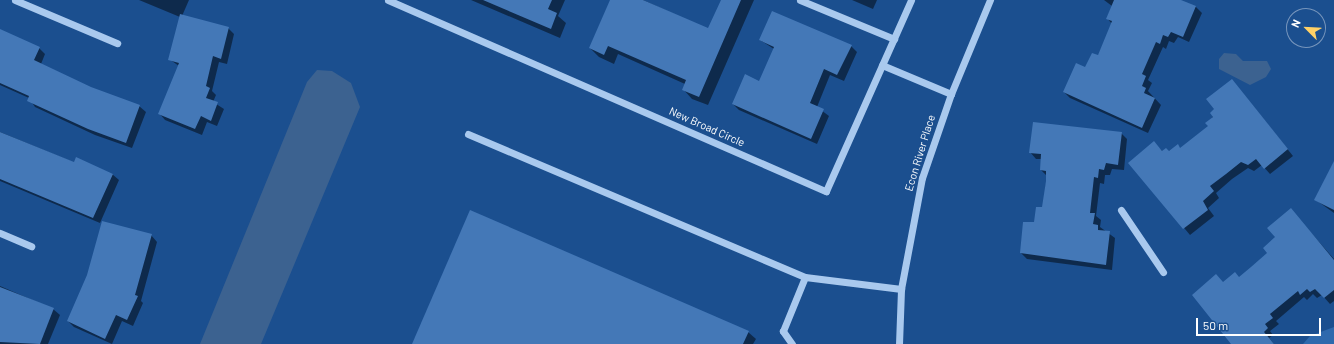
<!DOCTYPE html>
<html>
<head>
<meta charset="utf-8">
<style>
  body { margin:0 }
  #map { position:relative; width:1334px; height:344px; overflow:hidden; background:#1b4f8f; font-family:Barlow,sans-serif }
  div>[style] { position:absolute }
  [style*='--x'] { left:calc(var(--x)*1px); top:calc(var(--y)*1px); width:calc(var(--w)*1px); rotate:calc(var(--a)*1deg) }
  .green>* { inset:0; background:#2e69ad }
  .water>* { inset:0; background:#3c6290 }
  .shadow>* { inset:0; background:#0007 }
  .building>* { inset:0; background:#4478b7 }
  .minor>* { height:7px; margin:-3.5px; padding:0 3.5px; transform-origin:3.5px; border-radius:3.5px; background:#a9c9ee }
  span { translate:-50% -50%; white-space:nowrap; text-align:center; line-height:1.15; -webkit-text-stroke:3px #1b4f8f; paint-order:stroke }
  .street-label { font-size:11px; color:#fff }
  .north { position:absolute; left:1286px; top:8px; width:40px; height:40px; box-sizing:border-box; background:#1b4f8f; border:1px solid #7695bc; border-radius:50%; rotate:294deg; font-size:11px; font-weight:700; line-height:16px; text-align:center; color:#fff }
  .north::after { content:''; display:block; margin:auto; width:14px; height:18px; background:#ffd166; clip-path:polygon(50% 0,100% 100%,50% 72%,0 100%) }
  .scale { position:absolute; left:1196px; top:318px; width:125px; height:18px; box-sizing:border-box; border:2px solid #fff; border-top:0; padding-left:5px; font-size:12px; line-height:14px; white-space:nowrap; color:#fff; -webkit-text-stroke:3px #1b4f8f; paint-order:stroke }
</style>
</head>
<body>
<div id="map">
  <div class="green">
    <div style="clip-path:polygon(1334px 327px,1334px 344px,1303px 344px,1310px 336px)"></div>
  </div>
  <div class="water">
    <div style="clip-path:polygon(1224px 53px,1236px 54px,1243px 61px,1267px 61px,1271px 69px,1266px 77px,1250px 85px,1219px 69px,1219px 59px)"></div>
    <div style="clip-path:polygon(317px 70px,332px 71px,351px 83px,360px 107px,261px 344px,200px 344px,307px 82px)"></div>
  </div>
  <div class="shadow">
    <div style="clip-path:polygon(139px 0,189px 0,182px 16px,228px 28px,234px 34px,227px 64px,219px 62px,212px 91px,216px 95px,213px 102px,224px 109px,217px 126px,207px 122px,202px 135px,165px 120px,159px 113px,179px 66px,169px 59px,180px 17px)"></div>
    <div style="clip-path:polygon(471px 0,565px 0,558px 16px,566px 23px,560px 38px)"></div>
    <div style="clip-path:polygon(611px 0,643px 0,709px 30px,722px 0,754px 0,708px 105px,692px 99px,683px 89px,685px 84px,618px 54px,614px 64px,599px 57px,590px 48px)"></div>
    <div style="clip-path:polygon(852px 0,877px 0,873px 9px)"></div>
    <div style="clip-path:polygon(1104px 0,1179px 0,1196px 7px,1202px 13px,1189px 42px,1178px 37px,1174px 43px,1169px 41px,1166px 49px,1163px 47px,1148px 80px,1152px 83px,1148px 91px,1161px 105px,1148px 133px,1070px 98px,1064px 92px,1098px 56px,1112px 24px,1107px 18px,1112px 6px)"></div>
    <div style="clip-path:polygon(0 31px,39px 48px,45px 54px,41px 64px,91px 88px,139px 106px,146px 112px,132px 148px,95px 135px,35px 107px,29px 98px,0 85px)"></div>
    <div style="clip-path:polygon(760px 40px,851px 46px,857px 52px,844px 81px,830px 75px,817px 107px,829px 116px,817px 144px,739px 110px,733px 104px,760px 82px,774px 49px)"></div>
    <div style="clip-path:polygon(1232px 80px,1293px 156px,1270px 174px,1262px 165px,1254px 171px,1248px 168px,1232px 179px,1216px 193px,1219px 198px,1208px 208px,1214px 216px,1190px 235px,1130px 163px,1154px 143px,1163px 152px,1181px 149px,1210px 126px,1215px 109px)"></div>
    <div style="clip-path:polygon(0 132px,75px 163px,112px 174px,119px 180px,100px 223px,0 181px)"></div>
    <div style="clip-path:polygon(1121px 133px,1127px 139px,1124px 170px,1112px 169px,1110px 175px,1105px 175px,1104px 184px,1100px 183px,1096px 216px,1101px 220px,1100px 227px,1115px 238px,1112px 270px,1027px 259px,1021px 253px,1043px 208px,1047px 176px,1041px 170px,1042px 159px,1036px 159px,1030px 152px)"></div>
    <div style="clip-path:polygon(1334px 175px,1334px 213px,1316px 200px)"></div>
    <div style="clip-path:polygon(1291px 210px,1334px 259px,1334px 301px,1330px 304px,1322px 295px,1317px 298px,1313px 294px,1307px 300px,1304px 297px,1276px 321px,1279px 324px,1270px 331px,1273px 335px,1269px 338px,1274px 344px,1232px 344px,1223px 283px,1239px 278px,1269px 253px)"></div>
    <div style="clip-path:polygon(151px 235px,157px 242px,141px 301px,143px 303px,133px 326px,122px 321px,112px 344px,74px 327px,68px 321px)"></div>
    <div style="clip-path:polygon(0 286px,53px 309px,60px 315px,48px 344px,0 344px)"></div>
    <div style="clip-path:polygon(748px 332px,756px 339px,753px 344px,413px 344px)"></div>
  </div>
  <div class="building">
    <div style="clip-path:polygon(483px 0,552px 0,548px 9px,557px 13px,551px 29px)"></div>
    <div style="clip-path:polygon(610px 0,643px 0,708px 28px,721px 0,741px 0,699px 97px,682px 90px,686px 80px,608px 46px,604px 55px,589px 48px)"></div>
    <div style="clip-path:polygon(1114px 0,1181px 0,1196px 6px,1183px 37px,1171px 32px,1168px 37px,1163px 35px,1160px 44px,1156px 42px,1142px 74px,1146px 76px,1142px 86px,1146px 88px,1144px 93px,1155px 98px,1142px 128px,1063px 92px,1076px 63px,1085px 67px,1092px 53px,1098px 55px,1112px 21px,1106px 19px)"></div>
    <div style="clip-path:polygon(772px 11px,852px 45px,837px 75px,824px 69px,810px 103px,824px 109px,811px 139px,732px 104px,745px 74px,759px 81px,774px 47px,759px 40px)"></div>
    <div style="clip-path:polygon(180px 14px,229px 27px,221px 59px,213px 56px,206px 86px,210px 88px,206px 98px,218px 102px,211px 121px,201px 116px,195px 129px,158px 114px,179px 63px,168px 60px)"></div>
    <div style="clip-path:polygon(0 29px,40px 47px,34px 60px,91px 87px,140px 105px,126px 143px,88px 129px,27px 101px,29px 96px,0 83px)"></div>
    <div style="clip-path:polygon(1232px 79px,1288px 149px,1264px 169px,1256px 159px,1248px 165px,1241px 162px,1226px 174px,1210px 186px,1214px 191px,1203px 201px,1208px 210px,1183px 229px,1128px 163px,1154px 141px,1162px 151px,1166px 148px,1169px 151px,1178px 144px,1180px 148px,1208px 126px,1205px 123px,1213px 117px,1210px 113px,1214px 109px,1206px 99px)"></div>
    <div style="clip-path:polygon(1033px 122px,1122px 132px,1118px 165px,1106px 163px,1104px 170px,1099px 169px,1098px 178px,1094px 177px,1090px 213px,1095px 213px,1093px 224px,1098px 225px,1098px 230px,1110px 231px,1106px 265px,1020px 253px,1023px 222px,1034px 222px,1036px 207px,1042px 207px,1046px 181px,1046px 171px,1040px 170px,1041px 154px,1029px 153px)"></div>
    <div style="clip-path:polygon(0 132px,74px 162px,76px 157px,113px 174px,93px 218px,0 179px)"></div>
    <div style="clip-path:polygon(1334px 161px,1334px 210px,1314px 200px)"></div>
    <div style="clip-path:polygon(1291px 208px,1334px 260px,1334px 290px,1324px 298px,1315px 289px,1310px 292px,1307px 289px,1300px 295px,1298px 291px,1270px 314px,1273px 318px,1265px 324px,1268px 328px,1264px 332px,1274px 344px,1231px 344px,1192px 295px,1216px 274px,1223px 282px,1235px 272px,1239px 277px,1251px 267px,1267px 253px,1263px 248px,1275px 237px,1267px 228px)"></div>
    <div style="clip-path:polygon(470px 210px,749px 331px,743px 344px,412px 344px)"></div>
    <div style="clip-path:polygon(102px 221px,152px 234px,135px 295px,138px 296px,127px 320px,116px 315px,105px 339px,67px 321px,87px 275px)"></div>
    <div style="clip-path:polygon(0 287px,54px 308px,40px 344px,0 342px)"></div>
  </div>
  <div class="minor">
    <div style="--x:15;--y:0;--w:111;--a:22.9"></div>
    <div style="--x:388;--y:0;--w:478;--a:23.6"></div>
    <div style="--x:826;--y:191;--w:209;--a:-66"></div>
    <div style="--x:800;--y:0;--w:102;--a:22.5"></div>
    <div style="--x:882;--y:65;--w:75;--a:22.8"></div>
    <div style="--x:468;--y:134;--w:366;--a:23"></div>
    <div style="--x:805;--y:277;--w:97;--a:7.1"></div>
    <div style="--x:1121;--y:210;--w:75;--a:55.9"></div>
    <div style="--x:0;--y:233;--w:34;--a:23"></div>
    <div style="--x:792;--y:344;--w:16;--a:-125"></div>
    <div style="--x:783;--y:331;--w:58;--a:-67.8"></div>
    <div style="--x:899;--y:344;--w:55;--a:-87.9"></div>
    <div style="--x:901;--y:289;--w:113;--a:-79.3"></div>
    <div style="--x:922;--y:178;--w:89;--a:-71"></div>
    <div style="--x:951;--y:94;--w:102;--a:-67.5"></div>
  </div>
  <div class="street-label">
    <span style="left:707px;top:127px;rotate:24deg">New Broad Circle</span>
    <span style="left:920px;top:153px;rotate:-73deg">Econ River Place</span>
  </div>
  <div class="north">N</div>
  <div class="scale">50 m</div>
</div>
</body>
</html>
